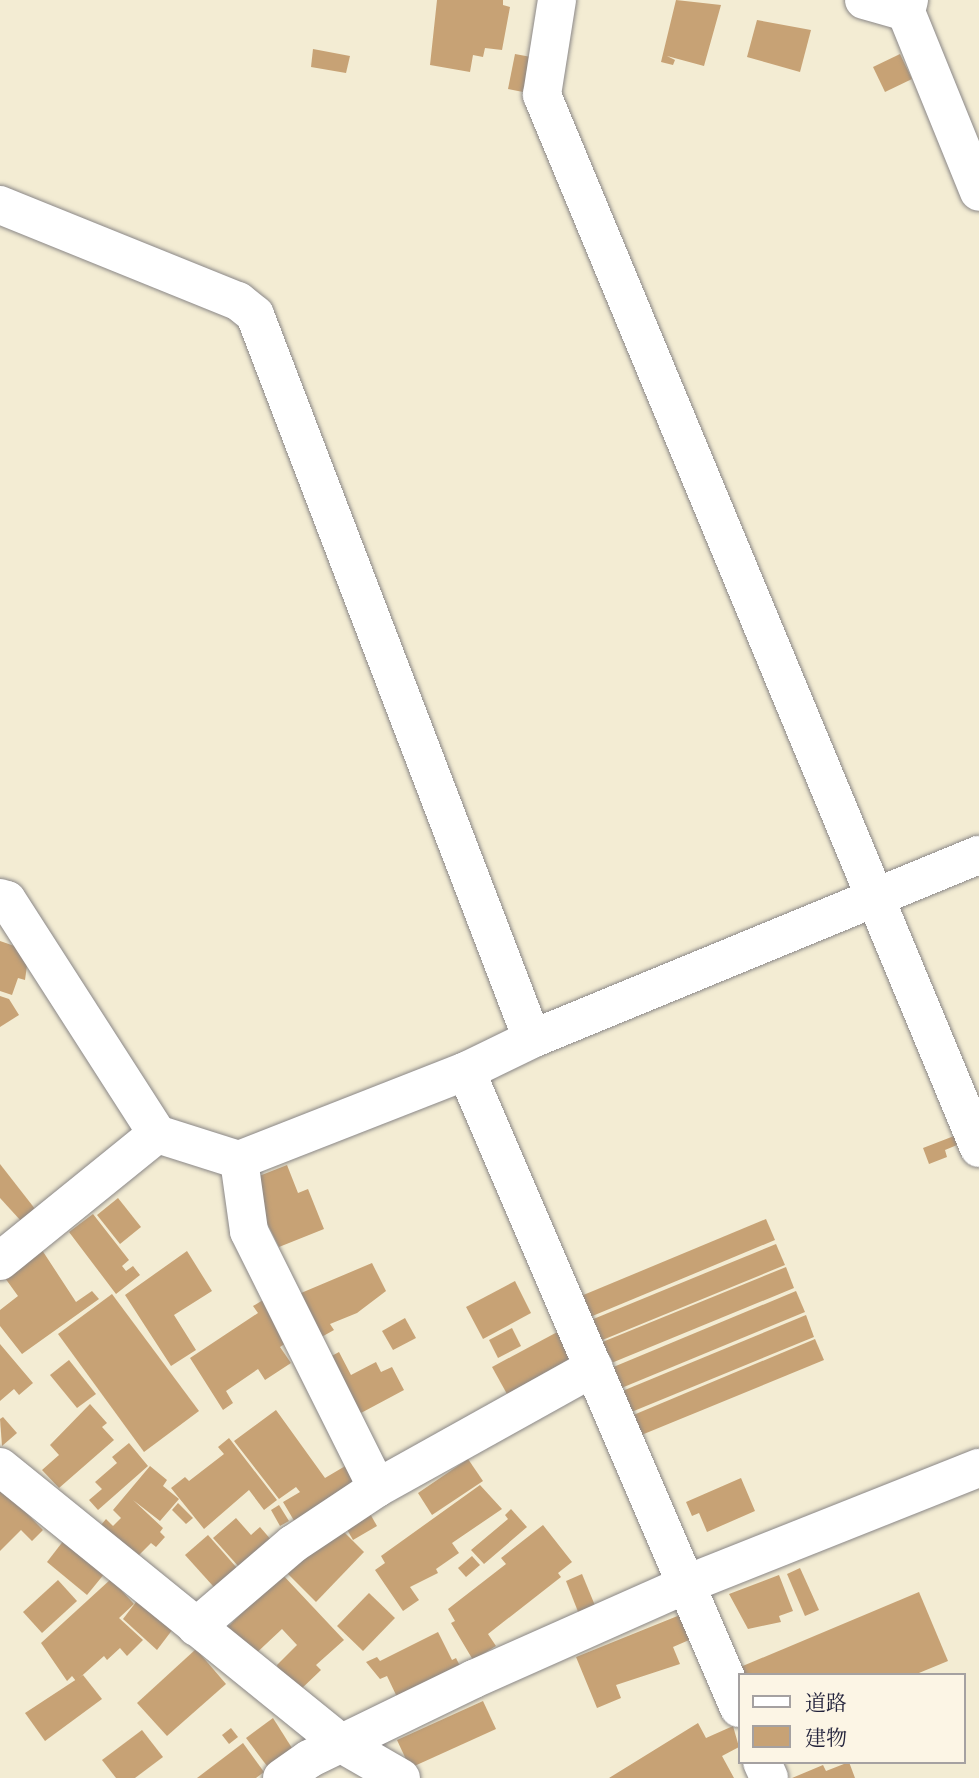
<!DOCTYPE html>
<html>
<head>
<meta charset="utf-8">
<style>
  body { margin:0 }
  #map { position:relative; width:979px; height:1778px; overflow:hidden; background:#f3ecd3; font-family:"Old Standard TT","Noto Serif JP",serif }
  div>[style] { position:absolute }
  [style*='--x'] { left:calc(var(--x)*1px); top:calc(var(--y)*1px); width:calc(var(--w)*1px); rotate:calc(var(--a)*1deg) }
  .building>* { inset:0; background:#c7a275 }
  .roads { filter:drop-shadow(0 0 2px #8a8787) drop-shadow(0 0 2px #8a8787) }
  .minor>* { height:38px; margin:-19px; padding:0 19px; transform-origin:19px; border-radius:19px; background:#fff }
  span { translate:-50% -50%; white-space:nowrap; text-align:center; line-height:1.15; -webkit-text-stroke:5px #fcf5e5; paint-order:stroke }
  .legend { position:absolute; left:738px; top:1673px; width:228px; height:91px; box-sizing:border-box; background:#fcf5e5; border:2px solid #a5a1a1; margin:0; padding:9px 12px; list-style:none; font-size:21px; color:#22223b }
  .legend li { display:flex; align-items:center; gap:14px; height:35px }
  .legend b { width:35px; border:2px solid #a5a1a1 }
</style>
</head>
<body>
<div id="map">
  <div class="building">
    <div style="clip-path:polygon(437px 0,503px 0,503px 5px,510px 7px,502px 50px,485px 48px,483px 57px,473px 55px,470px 72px,430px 65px)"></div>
    <div style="clip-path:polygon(676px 0,721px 5px,704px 66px,667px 56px,675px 60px,673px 65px,661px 62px)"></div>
    <div style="clip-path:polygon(757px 20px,811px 30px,800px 72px,747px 57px)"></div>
    <div style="clip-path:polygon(313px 49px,350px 56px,346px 73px,311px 67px)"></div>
    <div style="clip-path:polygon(515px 54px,531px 57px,523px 92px,508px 89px)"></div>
    <div style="clip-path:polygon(900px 54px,912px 79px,885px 92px,873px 67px)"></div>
    <div style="clip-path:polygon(0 941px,29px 951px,25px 980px,18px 978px,12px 995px,0 991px)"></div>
    <div style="clip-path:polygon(0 996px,9px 999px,19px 1015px,0 1027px)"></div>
    <div style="clip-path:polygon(954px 1136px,957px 1145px,945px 1150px,947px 1157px,929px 1164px,923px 1148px)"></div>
    <div style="clip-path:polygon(0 1164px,46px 1223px,32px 1233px,0 1198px)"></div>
    <div style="clip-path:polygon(287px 1165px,298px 1193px,308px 1189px,324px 1229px,279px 1247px,246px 1181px)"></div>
    <div style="clip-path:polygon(118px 1198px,141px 1227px,120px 1244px,97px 1215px)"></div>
    <div style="clip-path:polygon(93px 1214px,129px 1260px,122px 1266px,126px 1271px,133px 1266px,140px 1275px,116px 1294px,69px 1232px)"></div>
    <div style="clip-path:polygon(766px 1219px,775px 1240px,590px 1317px,581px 1296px)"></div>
    <div style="clip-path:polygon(776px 1244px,785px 1265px,600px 1341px,591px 1320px)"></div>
    <div style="clip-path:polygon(42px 1250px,76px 1302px,92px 1291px,99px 1299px,22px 1354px,0 1326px,0 1310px,18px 1296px,5px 1278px)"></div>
    <div style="clip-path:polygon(187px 1251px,212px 1291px,174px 1315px,196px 1350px,171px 1366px,125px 1295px)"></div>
    <div style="clip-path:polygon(372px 1263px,386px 1291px,357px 1313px,330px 1324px,334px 1330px,309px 1344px,294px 1296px)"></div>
    <div style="clip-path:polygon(786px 1267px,794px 1288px,609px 1364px,600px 1343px)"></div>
    <div style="clip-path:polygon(515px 1281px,531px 1313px,483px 1339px,466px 1307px)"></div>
    <div style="clip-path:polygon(796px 1291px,805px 1312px,619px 1389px,611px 1368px)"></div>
    <div style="clip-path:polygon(112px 1294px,199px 1411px,144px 1452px,58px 1334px)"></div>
    <div style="clip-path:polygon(268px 1297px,290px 1340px,280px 1347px,291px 1363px,265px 1380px,258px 1369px,226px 1391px,233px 1403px,223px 1410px,190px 1358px,258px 1313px,253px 1306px)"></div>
    <div style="clip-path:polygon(806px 1315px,814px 1337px,629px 1413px,620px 1392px)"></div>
    <div style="clip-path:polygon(405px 1318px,416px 1338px,393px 1350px,382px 1331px)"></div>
    <div style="clip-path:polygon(512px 1328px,521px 1346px,498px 1358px,489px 1340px)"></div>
    <div style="clip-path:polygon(561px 1330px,575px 1356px,507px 1394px,492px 1367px)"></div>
    <div style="clip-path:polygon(815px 1339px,824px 1360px,639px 1436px,631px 1416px)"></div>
    <div style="clip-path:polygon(0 1344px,33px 1383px,19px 1395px,14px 1389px,0 1401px)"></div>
    <div style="clip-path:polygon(339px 1352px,351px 1375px,376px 1362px,381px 1372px,392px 1367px,404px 1390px,346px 1421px,317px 1364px)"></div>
    <div style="clip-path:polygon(69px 1360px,96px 1394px,77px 1408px,50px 1375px)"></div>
    <div style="clip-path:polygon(90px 1404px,107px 1423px,102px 1427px,114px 1440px,59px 1488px,42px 1470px,59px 1455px,50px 1445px)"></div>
    <div style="clip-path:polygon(276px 1410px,325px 1478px,352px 1462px,367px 1489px,299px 1529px,283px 1502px,300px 1492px,296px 1487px,279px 1499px,234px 1441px)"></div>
    <div style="clip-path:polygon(3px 1417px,17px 1433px,2px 1446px,0 1419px)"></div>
    <div style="clip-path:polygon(229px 1438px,277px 1500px,264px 1510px,249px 1490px,204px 1529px,171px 1488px,185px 1477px,189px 1481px,224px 1454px,218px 1447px)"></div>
    <div style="clip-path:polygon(129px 1443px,148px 1466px,98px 1510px,89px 1500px,102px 1489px,95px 1482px,117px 1463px,112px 1457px)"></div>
    <div style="clip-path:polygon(468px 1459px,483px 1481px,432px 1515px,418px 1493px)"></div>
    <div style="clip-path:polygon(150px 1466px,167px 1480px,163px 1486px,179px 1499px,160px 1521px,133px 1500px,163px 1528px,160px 1532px,165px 1537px,156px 1547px,151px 1543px,138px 1556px,96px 1531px,106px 1519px,113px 1526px,121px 1518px,113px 1510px)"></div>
    <div style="clip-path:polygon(741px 1478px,755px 1511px,707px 1532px,699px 1513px,692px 1516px,686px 1502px)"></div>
    <div style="clip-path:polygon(480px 1485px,502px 1509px,452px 1543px,459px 1553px,436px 1569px,438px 1573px,410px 1587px,419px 1600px,403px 1611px,375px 1570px,385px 1563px,381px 1556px)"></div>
    <div style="clip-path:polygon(0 1486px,43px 1530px,32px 1541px,21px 1530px,0 1551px)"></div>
    <div style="clip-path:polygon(178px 1503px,193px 1518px,186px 1524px,172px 1510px)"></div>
    <div style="clip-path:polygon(279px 1505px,289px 1521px,280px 1526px,271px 1510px)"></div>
    <div style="clip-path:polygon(511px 1509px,527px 1527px,484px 1564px,471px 1550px,508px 1519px,505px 1515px)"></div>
    <div style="clip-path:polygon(369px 1512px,377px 1526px,353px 1540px,345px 1526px)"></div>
    <div style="clip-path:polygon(236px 1518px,251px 1535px,260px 1527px,279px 1549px,247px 1576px,213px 1538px)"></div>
    <div style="clip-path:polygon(543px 1525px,572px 1562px,558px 1573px,561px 1577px,488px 1634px,496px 1646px,473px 1660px,451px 1623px,455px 1621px,448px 1609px,506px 1564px,501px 1558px)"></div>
    <div style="clip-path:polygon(340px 1528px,364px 1552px,316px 1602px,287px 1573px)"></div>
    <div style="clip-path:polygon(208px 1535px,244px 1576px,222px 1596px,185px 1555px)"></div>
    <div style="clip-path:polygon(64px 1540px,105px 1573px,87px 1595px,47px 1562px)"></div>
    <div style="clip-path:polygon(472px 1556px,480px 1565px,466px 1577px,458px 1568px)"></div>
    <div style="clip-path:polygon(800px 1568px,819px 1610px,805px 1616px,787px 1574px)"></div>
    <div style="clip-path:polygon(281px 1573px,344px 1640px,316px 1665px,321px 1670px,298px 1692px,278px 1671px,277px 1665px,297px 1645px,282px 1629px,249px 1660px,223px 1632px)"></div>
    <div style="clip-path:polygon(582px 1574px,601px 1620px,584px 1627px,566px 1581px)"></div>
    <div style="clip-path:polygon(779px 1575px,793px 1611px,779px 1616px,781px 1622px,748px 1629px,729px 1594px)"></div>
    <div style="clip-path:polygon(111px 1579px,134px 1604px,119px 1618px,143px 1640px,127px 1656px,120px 1648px,107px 1660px,104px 1656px,76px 1681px,72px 1676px,67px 1681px,41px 1643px)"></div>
    <div style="clip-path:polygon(58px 1580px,77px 1601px,42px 1633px,23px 1612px)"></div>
    <div style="clip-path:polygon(919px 1592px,948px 1661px,914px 1675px,740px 1675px,738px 1668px)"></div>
    <div style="clip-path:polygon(369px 1593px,395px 1618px,363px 1651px,337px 1626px)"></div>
    <div style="clip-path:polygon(139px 1598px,176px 1625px,157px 1650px,123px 1619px)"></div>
    <div style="clip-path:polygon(680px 1615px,696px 1637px,673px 1647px,680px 1664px,616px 1685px,621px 1698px,597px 1708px,576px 1657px)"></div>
    <div style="clip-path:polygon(438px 1632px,452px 1660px,456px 1658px,460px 1666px,397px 1697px,387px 1676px,380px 1679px,366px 1662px,377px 1657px,380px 1661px)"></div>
    <div style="clip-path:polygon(196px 1649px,226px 1684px,167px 1736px,137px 1703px)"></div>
    <div style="clip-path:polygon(83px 1675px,102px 1699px,45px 1741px,25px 1713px)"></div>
    <div style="clip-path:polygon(483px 1701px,496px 1729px,410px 1768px,397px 1740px)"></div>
    <div style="clip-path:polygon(273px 1718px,297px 1756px,273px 1774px,246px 1738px)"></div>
    <div style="clip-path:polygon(698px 1723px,706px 1738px,733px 1726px,739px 1747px,722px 1756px,734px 1778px,609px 1778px)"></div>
    <div style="clip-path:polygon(231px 1728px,238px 1737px,229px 1744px,222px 1735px)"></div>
    <div style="clip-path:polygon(142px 1730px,163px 1757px,135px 1778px,116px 1778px,102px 1760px)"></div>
    <div style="clip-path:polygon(243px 1743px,264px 1772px,256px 1778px,197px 1778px)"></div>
    <div style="clip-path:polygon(849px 1762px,855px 1778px,792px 1778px,823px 1765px,826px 1771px)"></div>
  </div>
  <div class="roads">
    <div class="minor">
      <div style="--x:557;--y:0;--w:96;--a:99"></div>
      <div style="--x:542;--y:95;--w:1140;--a:67.46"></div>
      <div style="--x:864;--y:0;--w:44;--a:15.9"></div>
      <div style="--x:909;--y:0;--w:12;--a:104"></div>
      <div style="--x:906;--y:12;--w:194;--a:67.9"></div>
      <div style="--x:0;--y:205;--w:257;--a:22"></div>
      <div style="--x:238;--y:301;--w:22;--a:39"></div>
      <div style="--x:255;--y:315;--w:775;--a:69.06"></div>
      <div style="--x:0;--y:898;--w:7;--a:16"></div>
      <div style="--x:7;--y:900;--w:278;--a:57.3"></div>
      <div style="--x:466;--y:1071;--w:693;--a:66.8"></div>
      <div style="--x:0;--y:1261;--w:202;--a:-39"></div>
      <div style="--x:157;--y:1134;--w:86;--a:17.6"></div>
      <div style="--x:0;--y:1467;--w:440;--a:39"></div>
      <div style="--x:342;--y:1744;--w:68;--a:30"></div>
      <div style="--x:377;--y:1488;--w:287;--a:-116.5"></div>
      <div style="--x:249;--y:1231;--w:72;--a:-98"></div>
      <div style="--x:239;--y:1160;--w:244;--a:-21.4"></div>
      <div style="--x:466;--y:1071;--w:73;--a:-25.9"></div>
      <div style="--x:532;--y:1039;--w:483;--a:-22.4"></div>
      <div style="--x:196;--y:1627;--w:128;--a:-40.6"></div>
      <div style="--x:293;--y:1544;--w:101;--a:-33.7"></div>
      <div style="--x:377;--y:1488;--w:248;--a:-29.1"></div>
      <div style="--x:762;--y:1762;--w:17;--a:66"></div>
      <div style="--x:282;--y:1778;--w:33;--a:-35"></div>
      <div style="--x:309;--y:1759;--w:183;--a:-25.9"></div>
      <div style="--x:474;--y:1679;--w:233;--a:-24"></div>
      <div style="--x:687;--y:1584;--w:314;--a:-21.7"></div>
    </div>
  </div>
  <ul class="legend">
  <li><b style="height:9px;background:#fff"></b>道路</li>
  <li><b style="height:19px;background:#c7a275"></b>建物</li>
  </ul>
</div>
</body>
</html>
